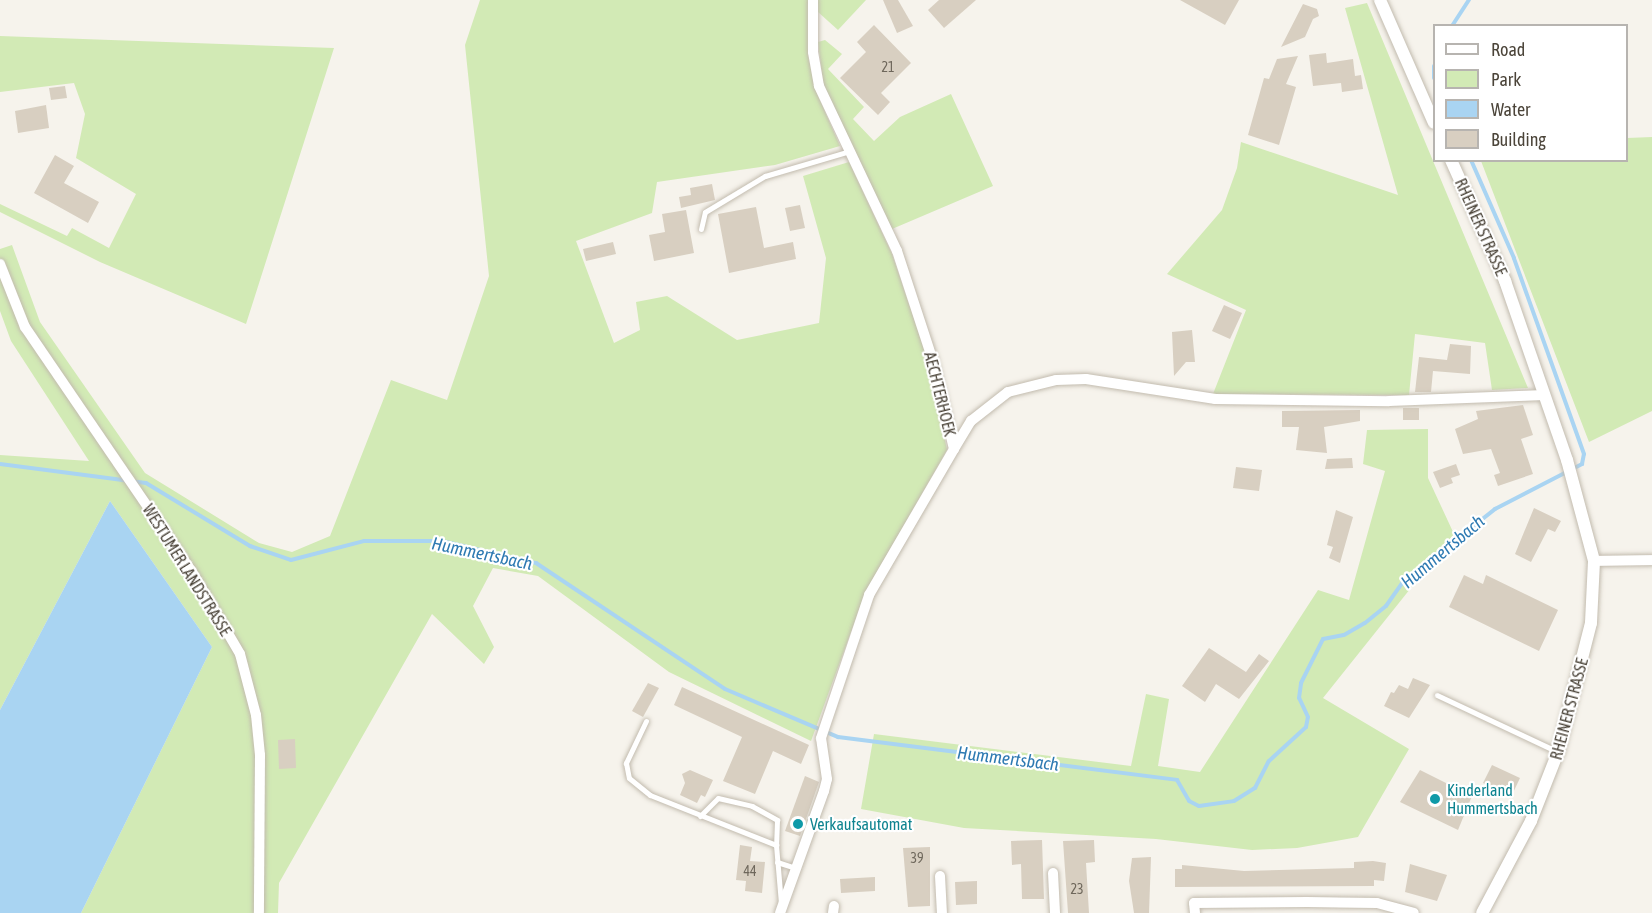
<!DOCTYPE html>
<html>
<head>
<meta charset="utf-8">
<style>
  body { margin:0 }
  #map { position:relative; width:1652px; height:913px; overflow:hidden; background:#f6f3ec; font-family:"Asap Condensed",sans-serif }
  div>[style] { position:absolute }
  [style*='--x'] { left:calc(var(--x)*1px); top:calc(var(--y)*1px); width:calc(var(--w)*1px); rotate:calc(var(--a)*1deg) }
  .green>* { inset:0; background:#d2eab5 }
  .water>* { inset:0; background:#a9d4f2 }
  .stream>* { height:4px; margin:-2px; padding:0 2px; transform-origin:2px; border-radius:2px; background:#a9d4f2 }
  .building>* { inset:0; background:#d8cfc1 }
  .roads { filter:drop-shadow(0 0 2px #c2bbae) drop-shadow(0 0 2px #c2bbae) }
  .service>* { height:5px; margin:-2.5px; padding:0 2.5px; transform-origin:2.5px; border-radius:2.5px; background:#fff }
  .minor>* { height:10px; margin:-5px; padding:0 5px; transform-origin:5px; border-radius:5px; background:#fff }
  .tertiary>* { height:12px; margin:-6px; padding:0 6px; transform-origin:6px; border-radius:6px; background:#fff }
  .dots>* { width:16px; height:16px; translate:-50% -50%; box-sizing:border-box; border:3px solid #fff; border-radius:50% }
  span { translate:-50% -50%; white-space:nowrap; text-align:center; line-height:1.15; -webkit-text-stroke:4.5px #fff; paint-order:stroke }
  .number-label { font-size:14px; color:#6e675b }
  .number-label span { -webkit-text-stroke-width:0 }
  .street-label { font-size:16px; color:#4b4439 }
  .culture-label { font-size:16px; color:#0d838f }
  .left { translate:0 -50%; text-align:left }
  .water-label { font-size:18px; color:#2e7ab2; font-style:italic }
  .legend { position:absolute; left:1433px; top:24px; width:195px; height:138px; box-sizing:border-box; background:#fff; border:2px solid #b7b4b0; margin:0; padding:8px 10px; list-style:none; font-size:18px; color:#4b4439 }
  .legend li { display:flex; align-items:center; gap:12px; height:30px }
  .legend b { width:30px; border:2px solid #b7b4b0 }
</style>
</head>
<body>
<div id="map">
  <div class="green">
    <div style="clip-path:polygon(480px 0,808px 0,808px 55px,815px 89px,840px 146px,775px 165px,657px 182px,652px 213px,576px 241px,614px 343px,640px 330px,636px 302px,667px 296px,737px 340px,819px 323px,826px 258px,803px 176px,849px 162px,892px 254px,930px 367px,947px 450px,866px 591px,811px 741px,669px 672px,538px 576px,493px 568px,473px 606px,494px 647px,484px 664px,432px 614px,279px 883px,278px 913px,81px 913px,212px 647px,110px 501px,0 710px,0 455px,89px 461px,11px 341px,0 311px,0 249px,12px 245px,40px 322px,145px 473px,259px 543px,292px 552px,330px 536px,391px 380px,447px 400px,489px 276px,465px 45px)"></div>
    <div style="clip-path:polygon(818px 0,866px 0,838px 30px,818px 12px)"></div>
    <div style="clip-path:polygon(1367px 3px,1528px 388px,1492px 390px,1485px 343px,1415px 334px,1409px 395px,1213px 394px,1246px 310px,1167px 274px,1222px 210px,1237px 168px,1241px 142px,1398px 195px,1345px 8px)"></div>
    <div style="clip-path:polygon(0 36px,334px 48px,246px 324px,100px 262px,0 212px,0 204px,67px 236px,72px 228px,109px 248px,136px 194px,76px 158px,85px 114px,74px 83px,0 92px)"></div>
    <div style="clip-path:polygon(825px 40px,842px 54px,828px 69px,864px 107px,853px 119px,874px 141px,900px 117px,951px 94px,993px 186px,892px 229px,824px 90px,818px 42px)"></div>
    <div style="clip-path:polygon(1652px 137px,1652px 411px,1589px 442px,1481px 161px,1626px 160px,1627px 138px)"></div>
    <div style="clip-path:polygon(1428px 429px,1428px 478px,1454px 534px,1323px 698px,1409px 749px,1358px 837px,1297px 848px,1252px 850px,1156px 839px,964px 828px,861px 809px,874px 734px,1131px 766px,1146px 694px,1169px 699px,1158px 766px,1200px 772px,1318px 590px,1349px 600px,1385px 471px,1363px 464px,1367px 430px)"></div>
  </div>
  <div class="water">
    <div style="clip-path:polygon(110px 501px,212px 647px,81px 913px,0 913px,0 710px)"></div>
  </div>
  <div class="stream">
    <div style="--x:1452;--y:26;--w:31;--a:-57"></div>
    <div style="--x:1434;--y:66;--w:12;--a:90"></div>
    <div style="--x:0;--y:464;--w:147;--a:7.4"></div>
    <div style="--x:146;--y:483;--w:122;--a:31.2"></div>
    <div style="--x:250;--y:546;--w:43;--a:18.9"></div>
    <div style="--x:291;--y:560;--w:75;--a:-14.6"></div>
    <div style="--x:364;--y:541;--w:78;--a:0"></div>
    <div style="--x:442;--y:541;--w:97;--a:13.2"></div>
    <div style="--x:536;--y:563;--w:227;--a:33.7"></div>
    <div style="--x:725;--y:689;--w:123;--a:23"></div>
    <div style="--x:838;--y:737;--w:342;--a:7.2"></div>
    <div style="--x:1177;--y:780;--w:24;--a:60"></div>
    <div style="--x:1189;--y:801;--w:11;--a:27"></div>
    <div style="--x:1199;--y:806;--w:35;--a:-8"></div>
    <div style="--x:1234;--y:801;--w:25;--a:-32"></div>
    <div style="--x:1255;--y:788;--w:30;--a:-63"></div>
    <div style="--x:1269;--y:761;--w:50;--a:-42.6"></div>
    <div style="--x:1306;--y:727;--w:10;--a:-79"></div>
    <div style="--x:1308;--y:717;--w:21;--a:-115"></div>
    <div style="--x:1299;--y:698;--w:15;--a:-82"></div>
    <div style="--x:1301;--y:683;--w:49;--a:-63.4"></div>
    <div style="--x:1323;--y:639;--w:21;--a:-11"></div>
    <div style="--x:1344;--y:635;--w:24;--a:-30"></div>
    <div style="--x:1365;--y:623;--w:27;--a:-39"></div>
    <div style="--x:1386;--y:606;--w:28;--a:-55"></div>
    <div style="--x:1402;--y:583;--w:119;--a:-38.5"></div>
    <div style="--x:1495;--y:509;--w:98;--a:-27.3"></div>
    <div style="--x:1582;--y:464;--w:10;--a:-79"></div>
    <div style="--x:1584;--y:454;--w:208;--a:-109.7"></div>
    <div style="--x:1514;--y:258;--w:107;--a:-113.7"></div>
  </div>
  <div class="building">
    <div style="clip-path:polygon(883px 0,898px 0,913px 26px,897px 33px)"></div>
    <div style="clip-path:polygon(939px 0,976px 0,944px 28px,928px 10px)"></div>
    <div style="clip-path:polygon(1180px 0,1239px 0,1225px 25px)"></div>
    <div style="clip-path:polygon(1303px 4px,1317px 9px,1319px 16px,1313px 19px,1305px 37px,1281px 47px)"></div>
    <div style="clip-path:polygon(874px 25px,911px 63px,881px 93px,890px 102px,878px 115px,840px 78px,866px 52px,857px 42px)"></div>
    <div style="clip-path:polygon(1326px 53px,1327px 63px,1353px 59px,1355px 76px,1361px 75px,1363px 89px,1342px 92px,1341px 83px,1313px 86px,1309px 55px)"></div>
    <div style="clip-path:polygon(1298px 56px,1286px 84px,1296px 87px,1279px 145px,1248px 135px,1264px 78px,1269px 79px,1277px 59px)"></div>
    <div style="clip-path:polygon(65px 86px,67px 98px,51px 100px,49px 88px)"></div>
    <div style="clip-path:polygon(46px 105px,49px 128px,18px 133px,15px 111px)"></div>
    <div style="clip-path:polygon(55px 155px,74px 166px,64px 183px,99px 202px,88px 223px,34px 193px)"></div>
    <div style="clip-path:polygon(712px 184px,715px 200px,681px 208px,679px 197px,691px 195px,690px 188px)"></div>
    <div style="clip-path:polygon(800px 205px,805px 228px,790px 231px,785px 208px)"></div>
    <div style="clip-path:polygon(756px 207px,764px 248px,793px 242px,796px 259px,729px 273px,718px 214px)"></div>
    <div style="clip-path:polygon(686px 210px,694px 253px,654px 261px,649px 235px,665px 232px,662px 214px)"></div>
    <div style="clip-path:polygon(613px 242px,616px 254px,586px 261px,583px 249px)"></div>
    <div style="clip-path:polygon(1224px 305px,1242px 313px,1230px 339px,1212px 331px)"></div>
    <div style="clip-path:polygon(1192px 330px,1195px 362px,1186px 362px,1174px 376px,1172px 332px)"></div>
    <div style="clip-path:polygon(1450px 344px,1471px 346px,1470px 374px,1433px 371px,1431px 392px,1415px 392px,1419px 357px,1447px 360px)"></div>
    <div style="clip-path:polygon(1523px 405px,1533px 435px,1521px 439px,1533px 474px,1498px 486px,1494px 475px,1500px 473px,1491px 449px,1463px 454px,1455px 429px,1478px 419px,1476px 411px)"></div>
    <div style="clip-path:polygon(1403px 408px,1419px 408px,1419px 420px,1403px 420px)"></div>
    <div style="clip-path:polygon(1360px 410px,1360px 421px,1324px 427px,1327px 453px,1296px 450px,1299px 427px,1282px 427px,1282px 411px)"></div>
    <div style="clip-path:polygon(1352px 458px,1353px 468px,1325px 469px,1327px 459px)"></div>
    <div style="clip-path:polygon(1456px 464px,1460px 475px,1451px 478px,1453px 483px,1440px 488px,1433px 472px)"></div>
    <div style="clip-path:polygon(1236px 467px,1262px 470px,1259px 491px,1233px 488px)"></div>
    <div style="clip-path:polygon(1534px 508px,1561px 521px,1555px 532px,1548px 529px,1531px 562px,1515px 554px)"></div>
    <div style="clip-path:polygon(1336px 510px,1353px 517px,1340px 563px,1329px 558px,1333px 547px,1327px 545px)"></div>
    <div style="clip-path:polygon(1464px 575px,1483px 584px,1486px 575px,1558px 610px,1539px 651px,1449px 607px)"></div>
    <div style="clip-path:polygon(1209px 648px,1246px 672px,1259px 654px,1269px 661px,1239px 699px,1216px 684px,1205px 702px,1182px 686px)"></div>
    <div style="clip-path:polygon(1413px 678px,1430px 685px,1409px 718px,1384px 706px,1391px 692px,1394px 693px,1399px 685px,1408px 689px)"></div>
    <div style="clip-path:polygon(648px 683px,659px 688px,643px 717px,632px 711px)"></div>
    <div style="clip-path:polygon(682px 687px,809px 745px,801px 764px,773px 751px,755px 794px,723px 781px,742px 737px,674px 705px)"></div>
    <div style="clip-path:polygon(295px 739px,296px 768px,279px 769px,278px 740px)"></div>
    <div style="clip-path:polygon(1492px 765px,1520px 778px,1511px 797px,1483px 783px)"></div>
    <div style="clip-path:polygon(690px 770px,713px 780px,705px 797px,701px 795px,697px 803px,680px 795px,685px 783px,682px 774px)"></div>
    <div style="clip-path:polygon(1420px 770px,1472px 796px,1458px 830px,1400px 802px)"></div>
    <div style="clip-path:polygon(805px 776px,819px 782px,800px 836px,785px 831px)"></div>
    <div style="clip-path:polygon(1042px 840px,1044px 899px,1022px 899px,1021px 864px,1012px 865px,1011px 841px)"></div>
    <div style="clip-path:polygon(1094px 840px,1095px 862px,1086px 863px,1089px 913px,1068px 913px,1063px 841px)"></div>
    <div style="clip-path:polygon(740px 845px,752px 847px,750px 861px,765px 862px,762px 893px,745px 891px,746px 881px,736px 880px)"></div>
    <div style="clip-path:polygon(930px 847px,930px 906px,908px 907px,903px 848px)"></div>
    <div style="clip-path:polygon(1151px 857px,1149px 913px,1134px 913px,1129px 881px,1132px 858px)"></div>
    <div style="clip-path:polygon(1373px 861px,1386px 863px,1384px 881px,1374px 880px,1374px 886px,1175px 887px,1175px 869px,1182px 869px,1182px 865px,1244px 871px,1354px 868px,1354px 862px)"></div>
    <div style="clip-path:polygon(1410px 864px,1447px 875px,1437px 901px,1405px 892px)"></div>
    <div style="clip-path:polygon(875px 877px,875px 891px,841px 893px,840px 879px)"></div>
    <div style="clip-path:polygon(977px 881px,977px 904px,956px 905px,955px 882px)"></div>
  </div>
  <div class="roads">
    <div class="service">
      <div style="--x:701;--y:229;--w:17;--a:-77"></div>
      <div style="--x:705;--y:212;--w:70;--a:-31"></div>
      <div style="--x:765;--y:176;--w:89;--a:-16.4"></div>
      <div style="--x:1437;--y:695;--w:134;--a:25.2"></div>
      <div style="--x:646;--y:721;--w:47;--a:115.5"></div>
      <div style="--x:626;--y:763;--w:15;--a:79"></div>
      <div style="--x:629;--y:778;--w:27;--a:39"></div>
      <div style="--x:650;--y:795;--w:136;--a:21.6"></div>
      <div style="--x:776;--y:845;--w:58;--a:85.1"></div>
      <div style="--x:700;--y:816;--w:25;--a:-45"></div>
      <div style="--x:718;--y:798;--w:35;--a:13"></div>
      <div style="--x:752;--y:806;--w:29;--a:29"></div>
      <div style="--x:777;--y:820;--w:25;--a:92"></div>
      <div style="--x:777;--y:862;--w:20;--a:18"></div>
    </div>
    <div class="minor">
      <div style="--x:0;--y:264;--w:68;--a:68.4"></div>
      <div style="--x:25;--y:327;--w:294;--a:55.7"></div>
      <div style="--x:191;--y:570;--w:97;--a:59.7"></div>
      <div style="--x:240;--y:654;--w:63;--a:75.3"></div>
      <div style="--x:256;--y:715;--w:40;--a:84.3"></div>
      <div style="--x:260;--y:755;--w:158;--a:90.4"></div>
      <div style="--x:954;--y:449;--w:33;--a:-59"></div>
      <div style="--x:971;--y:421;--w:47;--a:-38.1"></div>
      <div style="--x:1008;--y:392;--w:49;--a:-14"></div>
      <div style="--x:1056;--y:380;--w:30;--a:-2"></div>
      <div style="--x:1086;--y:379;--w:131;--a:8.8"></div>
      <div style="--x:1215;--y:399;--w:174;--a:0.7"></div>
      <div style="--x:1389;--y:401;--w:156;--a:-2.2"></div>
      <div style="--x:1594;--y:561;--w:58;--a:-1"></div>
      <div style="--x:1053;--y:873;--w:40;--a:87.1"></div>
      <div style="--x:940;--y:876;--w:37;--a:87"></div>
      <div style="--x:780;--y:913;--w:130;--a:-70.2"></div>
      <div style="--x:824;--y:791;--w:12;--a:-76"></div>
      <div style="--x:827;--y:779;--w:41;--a:-98.3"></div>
      <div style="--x:821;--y:738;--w:151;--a:-71.4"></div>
      <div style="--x:869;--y:595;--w:169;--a:-59.8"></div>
      <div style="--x:954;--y:449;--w:90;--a:-103.4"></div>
      <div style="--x:933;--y:361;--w:116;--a:-108.1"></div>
      <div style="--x:897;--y:251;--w:183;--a:-115.3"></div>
      <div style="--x:819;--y:86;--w:35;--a:-100"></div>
      <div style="--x:813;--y:52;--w:52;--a:-90"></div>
      <div style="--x:833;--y:913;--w:7;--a:-82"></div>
      <div style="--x:1195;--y:913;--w:10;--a:-96"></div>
      <div style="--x:1194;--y:903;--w:113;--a:-0.5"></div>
      <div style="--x:1307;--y:902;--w:70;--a:0.8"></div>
      <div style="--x:1377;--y:903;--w:38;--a:15"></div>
    </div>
    <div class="tertiary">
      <div style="--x:1380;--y:0;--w:134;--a:66.3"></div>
      <div style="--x:1451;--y:160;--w:133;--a:65.9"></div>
      <div style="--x:1505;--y:281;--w:189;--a:70.9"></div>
      <div style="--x:1567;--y:460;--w:105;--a:75"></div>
      <div style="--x:1594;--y:561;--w:62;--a:92.8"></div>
      <div style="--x:1591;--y:623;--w:133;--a:104.3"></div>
      <div style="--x:1558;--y:752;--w:74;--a:111.4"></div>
      <div style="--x:1531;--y:821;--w:104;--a:118"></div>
    </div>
  </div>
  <div class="dots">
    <div style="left:1435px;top:799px;background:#0f9aa8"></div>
    <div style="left:798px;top:824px;background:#0f9aa8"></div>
  </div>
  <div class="number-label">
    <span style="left:888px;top:67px">21</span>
    <span style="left:917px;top:858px">39</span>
    <span style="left:750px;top:871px">44</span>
    <span style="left:1077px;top:889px">23</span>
  </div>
  <div class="street-label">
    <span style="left:1481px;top:227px;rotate:66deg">RHEINER STRASSE</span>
    <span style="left:940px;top:394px;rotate:76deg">AECHTERHOEK</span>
    <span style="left:187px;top:570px;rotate:58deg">WESTUMER LANDSTRASSE</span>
    <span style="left:1569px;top:709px;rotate:-75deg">RHEINER STRASSE</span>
  </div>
  <div class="culture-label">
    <span class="left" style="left:1447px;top:799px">Kinderland<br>Hummertsbach</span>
    <span class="left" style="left:810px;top:824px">Verkaufsautomat</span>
  </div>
  <div class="water-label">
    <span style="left:1443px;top:552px;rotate:-40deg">Hummertsbach</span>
    <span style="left:482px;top:554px;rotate:12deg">Hummertsbach</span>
    <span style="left:1008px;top:759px;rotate:7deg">Hummertsbach</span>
  </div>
  <ul class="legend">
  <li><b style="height:8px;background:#fff"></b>Road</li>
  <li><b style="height:16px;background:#d2eab5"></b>Park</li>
  <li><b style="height:16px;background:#a9d4f2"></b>Water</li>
  <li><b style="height:16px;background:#d8cfc1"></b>Building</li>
  </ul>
</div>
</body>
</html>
